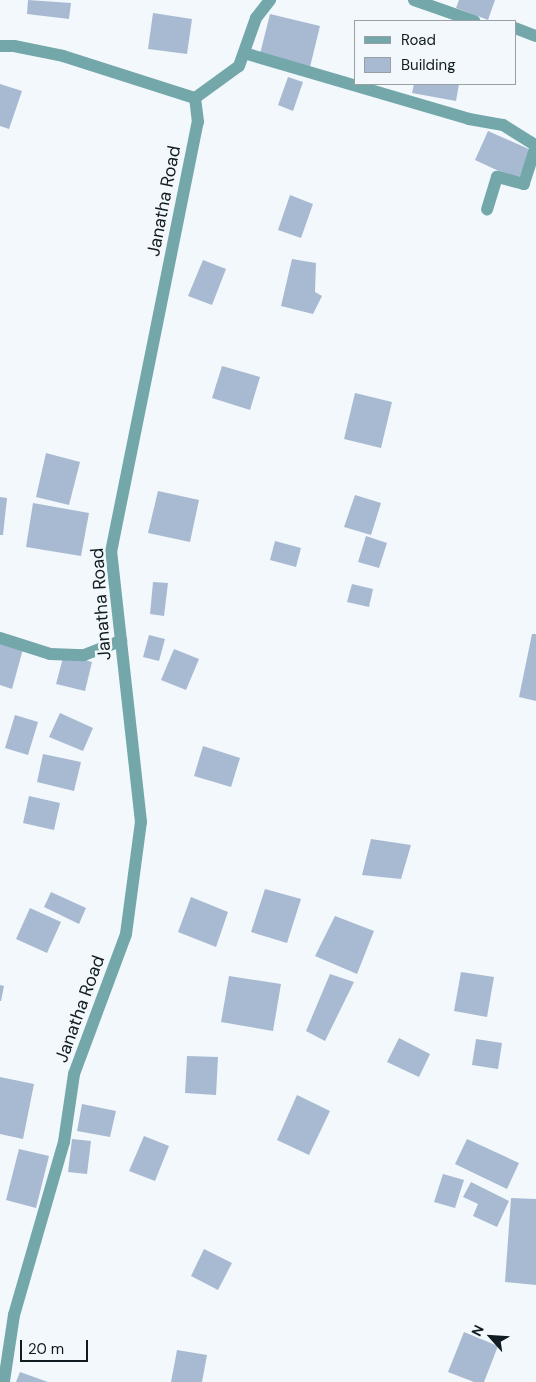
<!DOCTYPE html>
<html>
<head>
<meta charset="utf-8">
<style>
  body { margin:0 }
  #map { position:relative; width:536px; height:1382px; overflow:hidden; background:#f2f8fc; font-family:"DM Sans",sans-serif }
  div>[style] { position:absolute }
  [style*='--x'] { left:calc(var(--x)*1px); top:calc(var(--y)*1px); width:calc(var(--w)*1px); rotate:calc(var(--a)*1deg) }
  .building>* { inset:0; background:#a8bad2 }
  .minor>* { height:12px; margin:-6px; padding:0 6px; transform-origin:6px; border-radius:6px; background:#73a7a9 }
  span { translate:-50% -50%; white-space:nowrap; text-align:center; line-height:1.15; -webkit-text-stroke:5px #f2f8fc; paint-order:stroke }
  .street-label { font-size:18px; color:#101c21 }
  .legend { position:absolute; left:354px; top:20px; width:162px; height:65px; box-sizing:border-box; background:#f2f8fc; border:1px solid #98a0a4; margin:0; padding:6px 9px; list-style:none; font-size:15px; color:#101c21 }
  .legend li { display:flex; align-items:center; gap:10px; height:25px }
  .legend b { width:25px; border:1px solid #98a0a4 }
  .north { position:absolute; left:466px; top:1312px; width:50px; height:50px; -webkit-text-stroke:4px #f2f8fc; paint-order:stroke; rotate:296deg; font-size:14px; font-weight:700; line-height:20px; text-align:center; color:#101c21 }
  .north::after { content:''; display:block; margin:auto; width:18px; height:22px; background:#101c21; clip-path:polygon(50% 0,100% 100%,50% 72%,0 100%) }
  .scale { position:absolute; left:20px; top:1340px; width:68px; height:22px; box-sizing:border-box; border:2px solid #101c21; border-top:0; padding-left:6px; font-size:15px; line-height:18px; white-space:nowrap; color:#101c21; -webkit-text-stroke:4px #f2f8fc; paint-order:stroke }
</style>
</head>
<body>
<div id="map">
  <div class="building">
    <div style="clip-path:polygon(28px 0,71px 3px,69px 19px,27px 14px)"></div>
    <div style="clip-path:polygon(459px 0,495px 0,488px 20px,456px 8px)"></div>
    <div style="clip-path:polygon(153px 13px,192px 19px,187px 54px,148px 49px)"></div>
    <div style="clip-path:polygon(270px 14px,320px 26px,310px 67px,260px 54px)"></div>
    <div style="clip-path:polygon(288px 77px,303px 82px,293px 111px,278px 105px)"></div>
    <div style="clip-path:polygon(0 84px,22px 91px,9px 129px,0 126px)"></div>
    <div style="clip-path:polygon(414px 84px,459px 84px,456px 101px,412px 93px)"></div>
    <div style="clip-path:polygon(488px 131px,531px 150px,518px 180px,475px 160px)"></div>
    <div style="clip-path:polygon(290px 195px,313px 204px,301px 238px,278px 230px)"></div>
    <div style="clip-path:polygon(292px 259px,316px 263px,315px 292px,322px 296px,313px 314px,281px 306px)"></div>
    <div style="clip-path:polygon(203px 260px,226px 269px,212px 305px,188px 296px)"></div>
    <div style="clip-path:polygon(222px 366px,260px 377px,250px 410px,212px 398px)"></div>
    <div style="clip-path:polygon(355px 393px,392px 402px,381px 448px,344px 439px)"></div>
    <div style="clip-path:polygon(46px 453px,80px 462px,69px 505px,36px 497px)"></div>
    <div style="clip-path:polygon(158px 491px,199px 500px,190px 542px,148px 533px)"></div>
    <div style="clip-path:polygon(355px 495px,381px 503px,371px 535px,344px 527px)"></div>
    <div style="clip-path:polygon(0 497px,7px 498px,3px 535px,0 535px)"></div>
    <div style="clip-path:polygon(33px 503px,89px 513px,81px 556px,26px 547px)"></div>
    <div style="clip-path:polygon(366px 536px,387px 543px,379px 568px,358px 562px)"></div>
    <div style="clip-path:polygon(275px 541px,301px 548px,296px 567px,270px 560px)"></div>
    <div style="clip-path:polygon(153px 582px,168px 583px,164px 616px,150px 614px)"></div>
    <div style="clip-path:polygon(352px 584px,373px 589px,369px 607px,347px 602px)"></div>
    <div style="clip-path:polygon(532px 634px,536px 634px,536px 701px,519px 697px)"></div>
    <div style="clip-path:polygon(149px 635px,165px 639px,159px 661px,143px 657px)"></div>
    <div style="clip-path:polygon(0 642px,23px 649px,12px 689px,0 685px)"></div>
    <div style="clip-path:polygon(174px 649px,199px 659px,186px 690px,161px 680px)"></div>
    <div style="clip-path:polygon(64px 654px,92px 662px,85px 691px,56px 684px)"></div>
    <div style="clip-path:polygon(60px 713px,93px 728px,83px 751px,49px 737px)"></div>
    <div style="clip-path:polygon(15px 715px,38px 722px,28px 755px,5px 748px)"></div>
    <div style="clip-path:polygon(203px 746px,240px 758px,231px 787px,194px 776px)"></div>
    <div style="clip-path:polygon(43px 754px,81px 762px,74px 791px,37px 782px)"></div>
    <div style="clip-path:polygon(29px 796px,60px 803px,54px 830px,23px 823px)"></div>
    <div style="clip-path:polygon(371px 839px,411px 845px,401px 879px,362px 875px)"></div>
    <div style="clip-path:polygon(265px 889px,301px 899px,287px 943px,251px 932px)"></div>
    <div style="clip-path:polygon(51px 892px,86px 908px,79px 924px,44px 907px)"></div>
    <div style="clip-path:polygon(191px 897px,228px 912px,216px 947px,178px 932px)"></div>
    <div style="clip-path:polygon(30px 908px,61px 922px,47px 953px,16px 939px)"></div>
    <div style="clip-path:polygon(335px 916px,374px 931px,357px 974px,315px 956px)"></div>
    <div style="clip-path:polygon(461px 972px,494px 977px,487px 1017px,454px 1011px)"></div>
    <div style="clip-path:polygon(330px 974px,354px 982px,325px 1041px,306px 1031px)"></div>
    <div style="clip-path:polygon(229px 976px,281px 984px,273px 1031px,221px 1022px)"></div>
    <div style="clip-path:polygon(0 985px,4px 986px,1px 1001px,0 1001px)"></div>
    <div style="clip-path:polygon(399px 1038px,430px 1054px,419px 1077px,387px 1062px)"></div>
    <div style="clip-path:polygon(476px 1039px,502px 1043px,498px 1069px,472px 1065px)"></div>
    <div style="clip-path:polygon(187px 1056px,218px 1057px,216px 1095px,185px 1093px)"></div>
    <div style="clip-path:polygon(0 1077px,34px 1084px,23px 1139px,0 1134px)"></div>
    <div style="clip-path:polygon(297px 1095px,330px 1111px,309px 1155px,277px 1140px)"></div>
    <div style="clip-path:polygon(82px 1104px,116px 1111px,110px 1137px,77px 1131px)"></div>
    <div style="clip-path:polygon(144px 1136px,169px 1146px,155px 1181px,129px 1171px)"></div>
    <div style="clip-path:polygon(72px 1139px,91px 1141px,87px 1174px,68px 1172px)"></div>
    <div style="clip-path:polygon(467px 1139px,519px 1163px,507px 1189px,455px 1164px)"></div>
    <div style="clip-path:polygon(19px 1149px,49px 1156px,36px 1208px,6px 1200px)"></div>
    <div style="clip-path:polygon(443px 1174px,464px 1180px,455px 1208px,434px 1202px)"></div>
    <div style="clip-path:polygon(471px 1182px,509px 1201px,497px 1227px,473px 1216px,478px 1204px,463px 1197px)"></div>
    <div style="clip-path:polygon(511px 1198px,536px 1199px,536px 1285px,505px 1282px)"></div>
    <div style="clip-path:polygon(204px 1249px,232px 1263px,218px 1290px,191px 1276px)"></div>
    <div style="clip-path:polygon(464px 1332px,498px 1346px,484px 1382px,474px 1382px,448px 1372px)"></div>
    <div style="clip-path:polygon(177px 1350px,207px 1355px,202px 1382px,171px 1382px)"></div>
    <div style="clip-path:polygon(20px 1372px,48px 1382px,16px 1382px)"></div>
  </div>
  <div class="minor">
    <div style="--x:414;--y:0;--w:64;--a:19.3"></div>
    <div style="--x:515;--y:28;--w:22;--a:21"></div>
    <div style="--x:0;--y:46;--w:14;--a:0"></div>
    <div style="--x:14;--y:46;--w:50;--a:11.5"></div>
    <div style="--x:63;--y:56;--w:139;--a:17.7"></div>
    <div style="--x:244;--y:53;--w:234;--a:16.3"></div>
    <div style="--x:469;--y:119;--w:35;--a:10"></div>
    <div style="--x:503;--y:125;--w:39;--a:32"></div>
    <div style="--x:536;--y:146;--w:40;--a:108"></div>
    <div style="--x:524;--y:184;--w:28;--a:-165"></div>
    <div style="--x:497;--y:177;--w:34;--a:107"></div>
    <div style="--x:195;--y:98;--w:54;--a:-36"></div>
    <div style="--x:239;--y:66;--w:51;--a:-70.5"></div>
    <div style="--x:256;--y:18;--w:23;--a:-52"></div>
    <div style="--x:0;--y:638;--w:52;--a:17.7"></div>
    <div style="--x:50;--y:654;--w:34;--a:2"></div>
    <div style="--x:84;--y:655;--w:40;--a:-21"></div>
    <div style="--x:0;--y:1379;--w:4;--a:27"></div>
    <div style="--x:4;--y:1381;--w:67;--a:-81.4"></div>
    <div style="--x:14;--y:1315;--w:180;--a:-73.9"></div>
    <div style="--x:64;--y:1142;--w:69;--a:-81.6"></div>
    <div style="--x:74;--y:1074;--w:149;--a:-69.6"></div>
    <div style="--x:126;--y:934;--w:113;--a:-82.4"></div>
    <div style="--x:141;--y:822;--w:272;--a:-96.3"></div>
    <div style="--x:111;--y:552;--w:439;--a:-78.6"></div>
    <div style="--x:198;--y:122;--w:24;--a:-97"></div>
  </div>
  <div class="street-label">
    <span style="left:164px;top:201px;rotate:-79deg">Janatha Road</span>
    <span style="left:101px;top:604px;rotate:-94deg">Janatha Road</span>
    <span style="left:80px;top:1009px;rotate:-70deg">Janatha Road</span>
  </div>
  <ul class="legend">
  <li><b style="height:6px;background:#73a7a9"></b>Road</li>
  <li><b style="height:14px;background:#a8bad2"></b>Building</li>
  </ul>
  <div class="north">N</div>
  <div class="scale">20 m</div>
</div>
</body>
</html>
